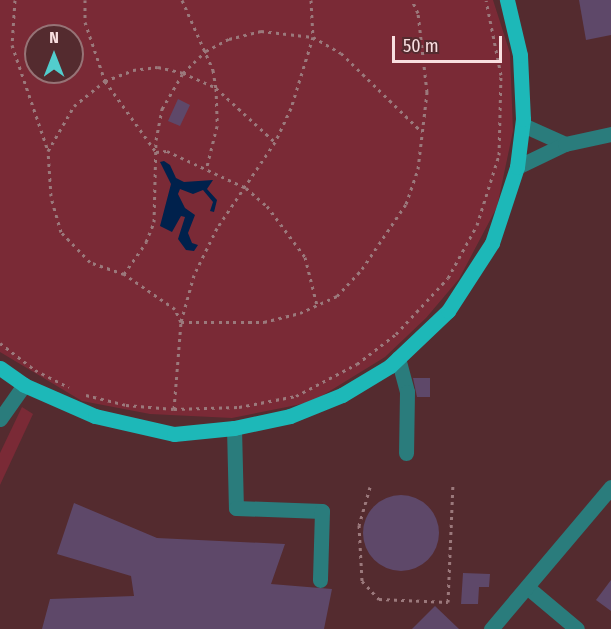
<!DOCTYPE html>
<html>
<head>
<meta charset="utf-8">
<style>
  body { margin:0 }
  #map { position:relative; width:611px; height:629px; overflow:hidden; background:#542b2f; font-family:"Fira Sans Condensed",sans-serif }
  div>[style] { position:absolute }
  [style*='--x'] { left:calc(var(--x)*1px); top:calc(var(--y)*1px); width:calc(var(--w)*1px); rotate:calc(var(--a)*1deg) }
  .green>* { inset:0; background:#7a2a36 }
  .water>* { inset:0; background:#00214c }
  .building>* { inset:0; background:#5e4869 }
  .round { border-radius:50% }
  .path>* { height:3px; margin-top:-1.5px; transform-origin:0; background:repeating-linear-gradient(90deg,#9b797c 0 3px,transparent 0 7.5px) }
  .minor>* { height:15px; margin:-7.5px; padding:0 7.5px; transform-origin:7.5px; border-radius:7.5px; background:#2a7c7c }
  .major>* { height:15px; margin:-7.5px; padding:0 7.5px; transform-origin:7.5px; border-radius:7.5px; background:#1db8b8 }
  span { translate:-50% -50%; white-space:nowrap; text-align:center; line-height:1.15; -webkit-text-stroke:5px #542b2f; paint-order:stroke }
  .north { position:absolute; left:24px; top:24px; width:60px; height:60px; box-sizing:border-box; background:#542b2f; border:2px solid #967376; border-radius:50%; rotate:0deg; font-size:16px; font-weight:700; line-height:24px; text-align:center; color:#f9dfe0 }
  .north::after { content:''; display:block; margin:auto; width:21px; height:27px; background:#52cdcd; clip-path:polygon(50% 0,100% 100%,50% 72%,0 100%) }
  .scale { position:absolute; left:392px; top:36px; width:110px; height:27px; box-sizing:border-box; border:3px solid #f9dfe0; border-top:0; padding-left:8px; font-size:18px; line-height:21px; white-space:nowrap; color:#f9dfe0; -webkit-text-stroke:4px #542b2f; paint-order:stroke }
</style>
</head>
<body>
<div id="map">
  <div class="green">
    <div style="clip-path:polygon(evenodd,0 0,493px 0,510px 53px,513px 131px,497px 207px,459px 279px,426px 318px,385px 357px,312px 402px,232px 418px,150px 414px,82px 401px,0 352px,0 0,36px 36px,72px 36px,72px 72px,36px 72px,36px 36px)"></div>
    <div style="clip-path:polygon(22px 407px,33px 414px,0 485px,0 453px)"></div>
  </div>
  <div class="water">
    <div style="clip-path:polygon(164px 161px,170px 165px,176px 178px,184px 182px,213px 180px,207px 189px,217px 200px,214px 212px,210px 211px,213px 202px,203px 190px,193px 194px,180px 189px,178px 194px,185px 208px,195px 215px,188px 233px,192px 243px,198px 245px,194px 251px,186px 250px,178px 239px,185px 217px,181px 216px,172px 232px,160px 226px,171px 184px,160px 162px)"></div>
  </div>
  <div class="building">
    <div style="clip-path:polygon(579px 0,611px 0,611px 35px,586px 40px)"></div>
    <div style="clip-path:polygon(178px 99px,190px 105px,180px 126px,168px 121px)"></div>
    <div style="clip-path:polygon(413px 378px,430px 378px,430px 397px,417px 397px)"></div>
    <div class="round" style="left:363px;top:495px;width:76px;height:76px"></div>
    <div style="clip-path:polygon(74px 503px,157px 538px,285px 544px,271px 584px,332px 589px,324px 629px,42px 629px,50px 599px,134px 596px,131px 576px,57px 554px)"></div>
    <div style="clip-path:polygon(463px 573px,490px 574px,489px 587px,479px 587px,478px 604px,461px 604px)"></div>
    <div style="clip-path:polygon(611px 580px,611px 611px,596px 600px)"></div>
    <div style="clip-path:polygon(435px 606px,459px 629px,412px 629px)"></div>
  </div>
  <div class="path">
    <div style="--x:15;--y:0;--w:45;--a:93.8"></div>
    <div style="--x:12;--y:45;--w:112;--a:71.2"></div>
    <div style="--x:85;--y:0;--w:22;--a:90"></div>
    <div style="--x:85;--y:22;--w:62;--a:71.3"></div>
    <div style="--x:105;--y:81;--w:87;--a:54.3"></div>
    <div style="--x:156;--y:152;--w:11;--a:-5"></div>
    <div style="--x:167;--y:151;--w:87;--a:25.1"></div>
    <div style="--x:246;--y:188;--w:28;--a:41"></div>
    <div style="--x:267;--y:206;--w:64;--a:53.3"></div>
    <div style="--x:305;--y:257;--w:49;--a:76"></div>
    <div style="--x:182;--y:0;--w:77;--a:66.1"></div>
    <div style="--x:213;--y:70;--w:18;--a:81"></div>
    <div style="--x:216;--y:88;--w:38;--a:88"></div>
    <div style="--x:217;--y:126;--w:45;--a:104"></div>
    <div style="--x:311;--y:0;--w:37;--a:87"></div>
    <div style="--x:313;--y:37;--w:74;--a:107.2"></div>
    <div style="--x:291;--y:108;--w:38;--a:115"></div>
    <div style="--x:275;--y:142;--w:104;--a:124"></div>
    <div style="--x:217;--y:228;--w:52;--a:116.1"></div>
    <div style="--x:194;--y:275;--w:49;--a:105.5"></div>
    <div style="--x:181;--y:322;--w:83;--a:0"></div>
    <div style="--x:264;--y:322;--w:37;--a:-14"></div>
    <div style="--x:300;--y:313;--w:41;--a:-24.7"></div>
    <div style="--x:337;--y:296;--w:37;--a:-47"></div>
    <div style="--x:362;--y:269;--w:78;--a:-55.9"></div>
    <div style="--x:406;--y:204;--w:37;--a:-71"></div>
    <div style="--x:418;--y:169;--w:78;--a:-83.3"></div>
    <div style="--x:427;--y:92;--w:80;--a:-96.5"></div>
    <div style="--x:418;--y:13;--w:14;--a:-115"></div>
    <div style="--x:124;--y:274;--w:39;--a:-55"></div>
    <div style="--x:146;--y:242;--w:22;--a:-68"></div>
    <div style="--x:154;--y:222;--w:82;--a:-88.6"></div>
    <div style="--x:156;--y:140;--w:32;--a:-79"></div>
    <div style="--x:162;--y:109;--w:42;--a:-59.7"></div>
    <div style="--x:183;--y:73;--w:32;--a:-44"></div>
    <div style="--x:206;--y:51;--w:26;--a:-28"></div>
    <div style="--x:229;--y:39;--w:33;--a:-14"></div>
    <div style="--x:261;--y:31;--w:52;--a:6.6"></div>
    <div style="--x:313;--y:37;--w:32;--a:30"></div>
    <div style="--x:341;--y:53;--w:113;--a:44.3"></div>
    <div style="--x:0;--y:343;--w:44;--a:37.6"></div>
    <div style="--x:35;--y:370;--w:38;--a:27"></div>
    <div style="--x:86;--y:395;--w:41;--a:14"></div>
    <div style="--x:126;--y:405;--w:48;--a:4.8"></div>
    <div style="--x:174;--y:409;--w:65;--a:-1.8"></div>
    <div style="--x:239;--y:407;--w:58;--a:-10.9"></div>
    <div style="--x:296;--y:396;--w:69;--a:-27.7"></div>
    <div style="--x:357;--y:364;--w:49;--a:-37.6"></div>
    <div style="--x:396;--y:334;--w:76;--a:-47.1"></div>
    <div style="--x:448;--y:278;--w:60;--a:-61.3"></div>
    <div style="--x:477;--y:225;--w:73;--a:-72.6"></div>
    <div style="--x:499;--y:155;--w:80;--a:-88.6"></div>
    <div style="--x:501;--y:75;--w:76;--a:-101.3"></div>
    <div style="--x:174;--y:409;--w:87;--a:-85.4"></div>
    <div style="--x:181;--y:322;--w:14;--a:-115"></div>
    <div style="--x:175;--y:309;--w:62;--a:-145.5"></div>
    <div style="--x:124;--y:274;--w:36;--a:-161"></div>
    <div style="--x:90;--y:262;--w:42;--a:-134"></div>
    <div style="--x:61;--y:232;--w:37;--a:-106"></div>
    <div style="--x:51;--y:196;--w:45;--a:-93.8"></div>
    <div style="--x:48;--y:151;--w:52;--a:-60"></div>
    <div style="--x:74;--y:106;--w:40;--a:-39"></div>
    <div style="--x:105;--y:81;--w:30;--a:-21"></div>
    <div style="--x:133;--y:70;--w:25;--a:-7"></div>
    <div style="--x:158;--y:67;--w:26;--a:13"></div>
    <div style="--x:183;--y:73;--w:36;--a:24"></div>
    <div style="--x:216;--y:88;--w:80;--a:42.5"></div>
    <div style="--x:370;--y:487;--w:40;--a:106"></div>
    <div style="--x:359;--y:525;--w:56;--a:86.9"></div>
    <div style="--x:362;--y:581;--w:25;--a:47"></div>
    <div style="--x:379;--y:599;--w:69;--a:2.5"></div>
    <div style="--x:448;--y:602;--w:119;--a:-87.6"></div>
  </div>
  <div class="minor">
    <div style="--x:523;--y:119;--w:6;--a:90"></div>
    <div style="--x:523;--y:125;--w:46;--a:24.3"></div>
    <div style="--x:517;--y:167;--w:53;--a:-25.6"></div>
    <div style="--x:565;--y:144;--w:47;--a:-12.3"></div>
    <div style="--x:398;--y:358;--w:35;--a:75"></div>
    <div style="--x:407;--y:392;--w:61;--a:90.9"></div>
    <div style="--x:0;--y:419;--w:42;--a:-54.8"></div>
    <div style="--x:234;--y:428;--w:80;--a:88.6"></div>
    <div style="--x:236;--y:508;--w:86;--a:2"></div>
    <div style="--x:322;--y:511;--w:69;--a:91.7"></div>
    <div style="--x:527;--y:587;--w:65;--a:40"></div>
    <div style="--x:491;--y:629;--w:186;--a:-49.8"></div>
  </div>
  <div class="major">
    <div style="--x:0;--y:368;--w:29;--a:35"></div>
    <div style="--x:24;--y:385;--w:77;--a:23.6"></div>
    <div style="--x:95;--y:416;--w:81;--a:12.8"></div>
    <div style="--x:174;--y:434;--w:60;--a:-5.7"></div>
    <div style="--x:234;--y:428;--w:57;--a:-12.1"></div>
    <div style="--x:290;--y:416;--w:56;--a:-22"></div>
    <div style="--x:342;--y:395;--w:56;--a:-31.1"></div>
    <div style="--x:390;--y:366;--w:80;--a:-43.5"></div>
    <div style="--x:448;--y:311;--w:81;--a:-57.1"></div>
    <div style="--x:492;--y:243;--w:80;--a:-71.8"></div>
    <div style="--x:517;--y:167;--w:48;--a:-82.9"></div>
    <div style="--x:523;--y:119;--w:64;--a:-92.7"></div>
    <div style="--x:520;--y:55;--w:57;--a:-103.3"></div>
  </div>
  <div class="north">N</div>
  <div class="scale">50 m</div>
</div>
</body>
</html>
